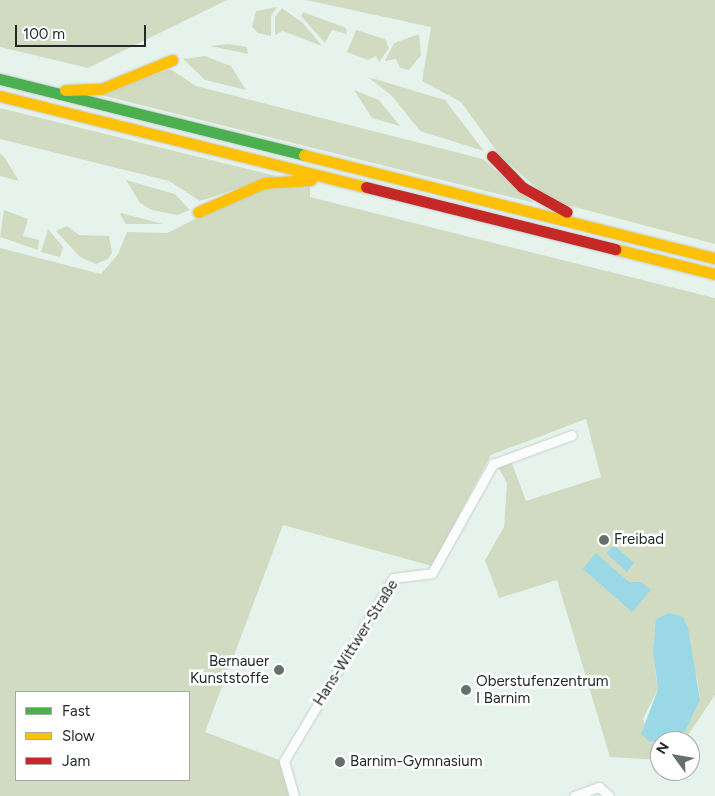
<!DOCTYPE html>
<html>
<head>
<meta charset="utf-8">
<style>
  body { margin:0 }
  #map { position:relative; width:715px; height:796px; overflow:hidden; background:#e6f3ed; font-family:Figtree,sans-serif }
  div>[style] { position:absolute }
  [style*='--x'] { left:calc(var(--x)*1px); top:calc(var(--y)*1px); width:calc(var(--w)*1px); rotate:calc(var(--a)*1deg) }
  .green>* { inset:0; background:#d1dbc2 }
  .water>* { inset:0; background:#9ad8e5 }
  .roads { filter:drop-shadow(0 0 1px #c5cfca) drop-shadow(0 0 1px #c5cfca) }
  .street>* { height:9px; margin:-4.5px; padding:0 4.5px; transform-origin:4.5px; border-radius:4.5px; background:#fbfdfc }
  .fast>* { height:11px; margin:-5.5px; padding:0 5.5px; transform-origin:5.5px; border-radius:5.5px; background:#4caf50 }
  .slow>* { height:11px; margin:-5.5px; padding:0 5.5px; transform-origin:5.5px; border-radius:5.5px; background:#ffc107 }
  .jam>* { height:11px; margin:-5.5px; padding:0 5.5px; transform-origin:5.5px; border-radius:5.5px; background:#c62828 }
  .dots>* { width:14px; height:14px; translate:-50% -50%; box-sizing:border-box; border:2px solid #fff; border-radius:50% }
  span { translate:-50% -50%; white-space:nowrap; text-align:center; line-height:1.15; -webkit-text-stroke:5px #fff; paint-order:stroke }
  .poi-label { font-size:15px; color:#212a26 }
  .left { translate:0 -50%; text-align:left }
  .right { translate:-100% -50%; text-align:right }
  .street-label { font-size:15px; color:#212a26 }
  .legend { position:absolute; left:15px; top:691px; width:175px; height:90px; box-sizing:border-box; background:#fff; border:1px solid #a6aaa8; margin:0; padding:6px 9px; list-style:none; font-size:15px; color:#212a26 }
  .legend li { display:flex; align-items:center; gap:10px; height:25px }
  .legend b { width:25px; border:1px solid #a6aaa8 }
  .north { position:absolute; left:650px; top:731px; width:50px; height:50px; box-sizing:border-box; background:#fff; border:1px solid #a6aaa8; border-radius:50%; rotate:302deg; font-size:14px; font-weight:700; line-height:20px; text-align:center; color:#212a26 }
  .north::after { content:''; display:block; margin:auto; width:18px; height:22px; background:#66706c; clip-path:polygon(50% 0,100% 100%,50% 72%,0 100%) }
  .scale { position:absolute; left:15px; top:25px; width:131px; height:22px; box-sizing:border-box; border:2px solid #212a26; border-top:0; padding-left:6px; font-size:15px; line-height:18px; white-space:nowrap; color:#212a26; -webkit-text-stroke:4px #fff; paint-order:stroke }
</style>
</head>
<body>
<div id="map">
  <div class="green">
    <div style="clip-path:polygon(0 0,227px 0,88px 68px,0 47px)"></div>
    <div style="clip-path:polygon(306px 0,715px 0,715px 244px,552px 201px,501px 157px,461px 102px,422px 81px,431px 27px)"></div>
    <div style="clip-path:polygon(277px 7px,271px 16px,271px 36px,258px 33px,252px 27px,256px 11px)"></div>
    <div style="clip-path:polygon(282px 8px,303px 23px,322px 46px,283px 31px,275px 35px,275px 17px)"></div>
    <div style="clip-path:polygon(303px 12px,346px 28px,347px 34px,332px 30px,325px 43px,301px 16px)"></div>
    <div style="clip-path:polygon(356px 30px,385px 39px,389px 48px,379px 62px,376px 56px,368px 60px,347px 52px)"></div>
    <div style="clip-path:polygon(419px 34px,421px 55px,409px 70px,400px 68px,396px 59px,385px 61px,394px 43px)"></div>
    <div style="clip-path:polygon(228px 44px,247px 47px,248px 54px,210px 46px)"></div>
    <div style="clip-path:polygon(205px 56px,231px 66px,246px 90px,205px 80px,183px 59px)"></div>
    <div style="clip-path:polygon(170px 69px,196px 86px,483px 159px,534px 203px,97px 94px)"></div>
    <div style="clip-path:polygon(368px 77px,445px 100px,484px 151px,420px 131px,392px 96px)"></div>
    <div style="clip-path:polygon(354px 90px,379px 100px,400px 126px,372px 118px)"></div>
    <div style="clip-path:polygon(0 108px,276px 176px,200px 201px,169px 181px,0 139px)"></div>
    <div style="clip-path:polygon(0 153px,5px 158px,19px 181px,0 176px)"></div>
    <div style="clip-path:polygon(126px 180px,175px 194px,190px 210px,177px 215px,152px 210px,140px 203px)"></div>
    <div style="clip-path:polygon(evenodd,310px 187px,310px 197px,715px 298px,715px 695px,684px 741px,671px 741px,686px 730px,700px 700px,697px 677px,655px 669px,658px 689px,643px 719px,650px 742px,660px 743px,660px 760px,610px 757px,557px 580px,499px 598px,485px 560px,504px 527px,507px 483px,498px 467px,511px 461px,526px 501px,601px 477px,586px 419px,491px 455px,432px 566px,283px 525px,205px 732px,279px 760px,289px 796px,0 796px,0 248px,101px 274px,118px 254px,127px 232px,167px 233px,256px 189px,310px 187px,16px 692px,189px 692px,189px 780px,16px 780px,16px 692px)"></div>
    <div style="clip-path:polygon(4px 210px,28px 219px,23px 236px,39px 240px,38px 250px,0 237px)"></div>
    <div style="clip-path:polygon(120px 214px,121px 213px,163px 224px,126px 224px)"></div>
    <div style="clip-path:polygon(67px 226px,79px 235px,109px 236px,112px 253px,108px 259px,96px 264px,80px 257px,56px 231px)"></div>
    <div style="clip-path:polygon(48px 229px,63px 247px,60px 257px,41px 252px)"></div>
  </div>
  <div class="water">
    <div style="clip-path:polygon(614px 545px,634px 563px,627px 572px,606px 553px)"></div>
    <div style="clip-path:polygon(596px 553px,629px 582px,641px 582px,651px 590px,632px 612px,583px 569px)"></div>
    <div style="clip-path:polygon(669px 613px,683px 617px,688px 628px,700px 700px,686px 730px,671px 741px,650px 742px,641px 734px,658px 689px,653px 651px,656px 619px)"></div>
  </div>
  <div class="roads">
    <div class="street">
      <div style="--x:294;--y:796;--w:36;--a:-106"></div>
      <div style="--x:284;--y:761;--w:213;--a:-59.2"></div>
      <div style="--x:393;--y:578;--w:39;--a:-7"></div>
      <div style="--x:432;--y:573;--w:125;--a:-60.8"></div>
      <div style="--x:493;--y:464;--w:84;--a:-20.2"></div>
      <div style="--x:574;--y:796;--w:27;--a:-20"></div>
      <div style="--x:599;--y:787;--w:13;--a:42"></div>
    </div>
    <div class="fast">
      <div style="--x:0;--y:79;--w:313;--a:14"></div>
    </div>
    <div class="slow">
      <div style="--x:65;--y:90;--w:36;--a:-2"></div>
      <div style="--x:101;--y:89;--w:77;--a:-22.2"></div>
      <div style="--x:0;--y:96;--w:377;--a:14"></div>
      <div style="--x:304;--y:155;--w:424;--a:14.1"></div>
      <div style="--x:198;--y:212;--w:72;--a:-23.7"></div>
      <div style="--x:264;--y:183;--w:47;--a:-3.7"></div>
      <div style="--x:615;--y:249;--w:103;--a:14"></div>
    </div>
    <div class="jam">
      <div style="--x:492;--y:156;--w:43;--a:45.9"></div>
      <div style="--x:522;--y:187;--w:51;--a:29.1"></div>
      <div style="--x:366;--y:187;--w:257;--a:14"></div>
    </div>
  </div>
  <div class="dots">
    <div style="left:604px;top:540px;background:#66706c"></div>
    <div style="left:279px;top:670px;background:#66706c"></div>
    <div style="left:466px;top:690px;background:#66706c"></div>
    <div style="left:340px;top:762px;background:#66706c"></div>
  </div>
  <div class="poi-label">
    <span class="left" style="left:614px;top:540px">Freibad</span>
    <span class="right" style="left:269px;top:670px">Bernauer<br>Kunststoffe</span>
    <span class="left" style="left:476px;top:690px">Oberstufenzentrum<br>I Barnim</span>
    <span class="left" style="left:350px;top:762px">Barnim-Gymnasium</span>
  </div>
  <div class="street-label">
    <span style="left:356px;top:643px;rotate:-58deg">Hans-Wittwer-Straße</span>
  </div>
  <ul class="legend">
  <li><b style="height:6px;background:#4caf50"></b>Fast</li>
  <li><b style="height:6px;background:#ffc107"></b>Slow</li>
  <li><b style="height:6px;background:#c62828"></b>Jam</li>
  </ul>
  <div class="north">N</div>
  <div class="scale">100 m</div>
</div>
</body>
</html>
